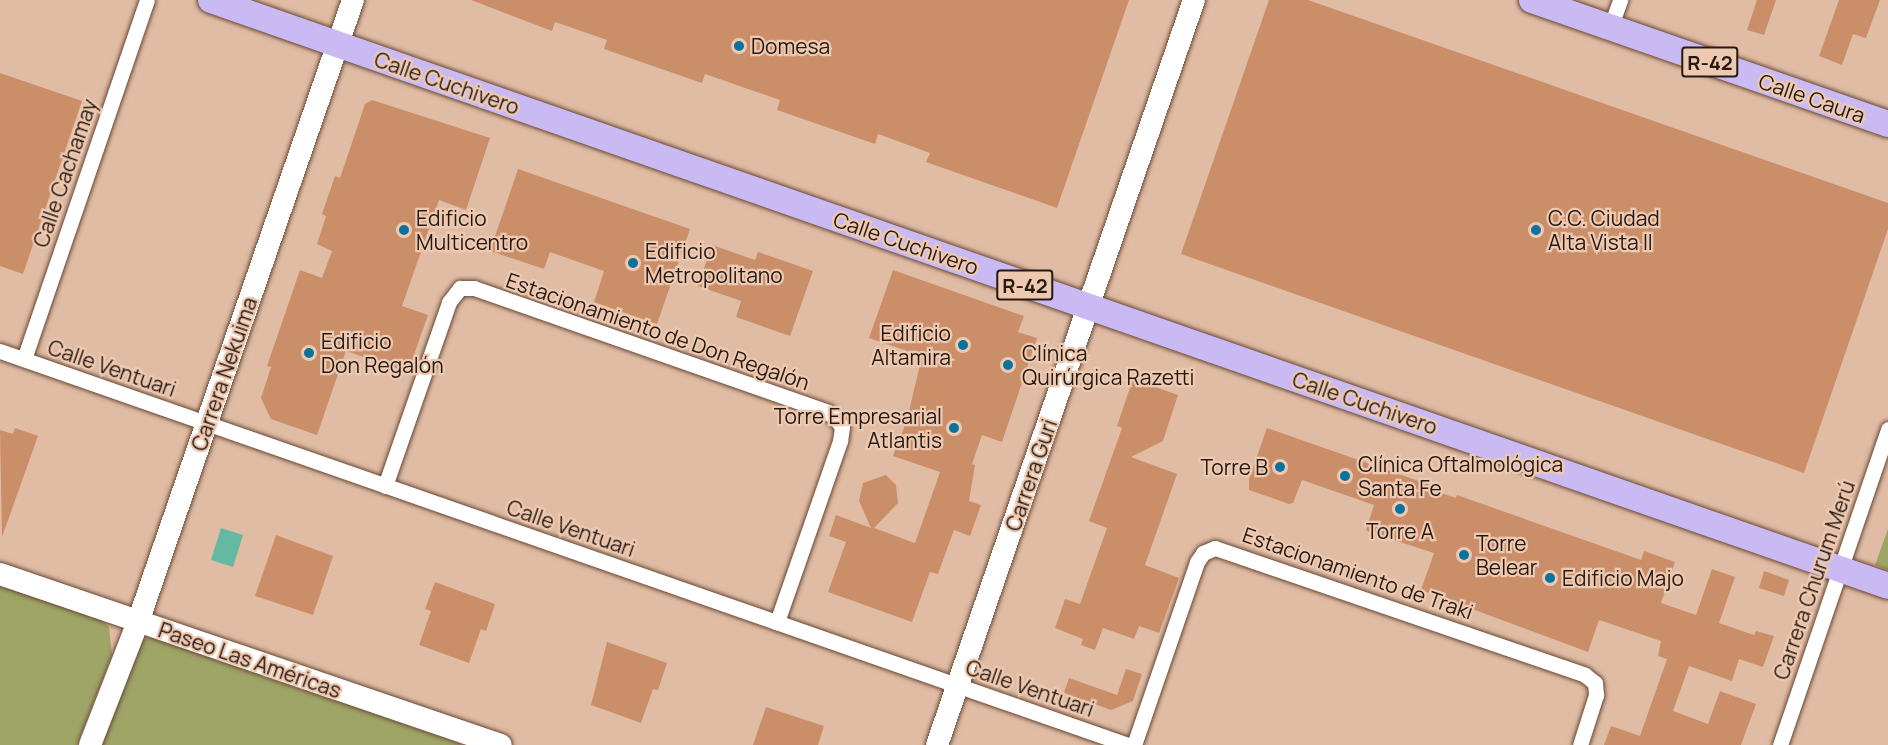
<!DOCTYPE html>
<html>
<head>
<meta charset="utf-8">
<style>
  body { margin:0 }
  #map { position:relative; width:1888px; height:745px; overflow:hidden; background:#e1bca5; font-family:Manrope,sans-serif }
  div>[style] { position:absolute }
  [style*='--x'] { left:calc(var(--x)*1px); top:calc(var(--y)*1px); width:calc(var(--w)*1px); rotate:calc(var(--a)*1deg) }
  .green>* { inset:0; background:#9ea567 }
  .water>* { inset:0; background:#65b8a2 }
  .building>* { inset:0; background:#ca8f69 }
  .roads { filter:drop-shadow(0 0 2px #674834) drop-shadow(0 0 2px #674834) }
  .street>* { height:15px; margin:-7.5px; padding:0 7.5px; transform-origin:7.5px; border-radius:7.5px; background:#fff }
  .secondary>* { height:22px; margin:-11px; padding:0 11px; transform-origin:11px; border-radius:11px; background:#fff }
  .primary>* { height:26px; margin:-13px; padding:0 13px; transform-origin:13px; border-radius:13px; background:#c9baf4 }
  .dots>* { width:16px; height:16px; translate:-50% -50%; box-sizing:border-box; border:3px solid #eec9b2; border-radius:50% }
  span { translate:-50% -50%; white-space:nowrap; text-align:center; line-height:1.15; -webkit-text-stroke:4.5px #eec9b2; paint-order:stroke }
  .shield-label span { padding:2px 4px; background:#eec9b2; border:2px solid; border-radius:4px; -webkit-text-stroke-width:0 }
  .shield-label { font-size:20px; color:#261910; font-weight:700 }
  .poi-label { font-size:21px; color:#261910 }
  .left { translate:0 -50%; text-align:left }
  .right { translate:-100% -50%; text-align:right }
  .street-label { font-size:21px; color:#261910 }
</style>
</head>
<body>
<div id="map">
  <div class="green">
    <div style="clip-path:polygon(1888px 529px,1888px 570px,1875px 565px)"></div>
    <div style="clip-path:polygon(0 584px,100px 619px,109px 627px,112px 655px,77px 745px,0 745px)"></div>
    <div style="clip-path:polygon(150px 637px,154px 637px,463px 745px,101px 745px,142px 641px)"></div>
  </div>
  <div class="water">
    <div style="clip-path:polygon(221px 528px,243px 535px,233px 567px,211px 560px)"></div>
  </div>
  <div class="building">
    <div style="clip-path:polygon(471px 0,1129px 0,1057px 208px,926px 162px,930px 153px,878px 134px,875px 144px,777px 110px,780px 100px,705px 74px,702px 83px,604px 49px,607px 40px,555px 22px,552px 31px)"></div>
    <div style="clip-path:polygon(1269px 0,1308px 0,1888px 203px,1888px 229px,1804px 473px,1181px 254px)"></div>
    <div style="clip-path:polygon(1757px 0,1776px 0,1764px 35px,1747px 30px)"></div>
    <div style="clip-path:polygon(1839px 0,1880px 0,1866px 38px,1853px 34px,1842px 65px,1819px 56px)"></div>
    <div style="clip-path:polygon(0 73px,82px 101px,23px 274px,0 266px)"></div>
    <div style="clip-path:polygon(372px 100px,490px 138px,466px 210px,439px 200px,402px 306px,428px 315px,408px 372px,346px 351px,317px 435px,271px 419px,261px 398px,271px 367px,267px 366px,300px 270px,322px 278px,332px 251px,317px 244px,326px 216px,322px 214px,335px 176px,340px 178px,365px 104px)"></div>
    <div style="clip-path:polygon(518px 169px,690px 229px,657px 324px,594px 302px,604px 271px,550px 252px,544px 269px,490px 251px)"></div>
    <div style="clip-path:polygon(712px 245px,755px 260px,758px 252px,813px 271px,790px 336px,736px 317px,741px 301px,698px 286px)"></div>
    <div style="clip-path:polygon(893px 270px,1024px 316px,1018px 332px,1037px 338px,1002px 442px,982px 435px,972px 464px,975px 465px,969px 501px,981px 505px,970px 536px,954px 530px,938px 574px,930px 572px,912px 622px,828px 592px,846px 542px,829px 536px,836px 515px,871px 528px,859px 501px,863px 483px,886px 475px,896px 485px,898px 503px,874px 528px,915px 543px,940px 472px,893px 456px,907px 420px,922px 356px,869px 338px)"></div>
    <div style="clip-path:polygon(1133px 379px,1178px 395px,1163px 441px,1131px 457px,1177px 474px,1145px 565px,1179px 578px,1159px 633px,1139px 626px,1134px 639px,1103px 628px,1095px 650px,1081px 645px,1083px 639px,1055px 628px,1065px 599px,1080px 604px,1107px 528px,1089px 521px,1122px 428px,1117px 426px)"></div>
    <div style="clip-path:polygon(15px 428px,38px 436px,2px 537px,0 430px,13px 434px)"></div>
    <div style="clip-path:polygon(1267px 428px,1433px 486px,1432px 490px,1456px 498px,1457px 495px,1641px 560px,1644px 551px,1675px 562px,1661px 603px,1696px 615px,1712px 569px,1735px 577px,1719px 623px,1754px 635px,1756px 631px,1774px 636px,1763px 667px,1739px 659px,1732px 681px,1689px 666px,1673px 711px,1708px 724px,1720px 691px,1756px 704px,1741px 745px,1604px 745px,1611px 726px,1640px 736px,1667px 659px,1658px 656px,1661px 641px,1599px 620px,1588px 652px,1421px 590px,1434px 553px,1369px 532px,1366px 530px,1374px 505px,1302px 480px,1293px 503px,1289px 504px,1249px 490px,1249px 479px)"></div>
    <div style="clip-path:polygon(276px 535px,333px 556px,313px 615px,255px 596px)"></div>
    <div style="clip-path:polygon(1764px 571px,1789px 580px,1784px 596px,1759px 588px)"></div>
    <div style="clip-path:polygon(435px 582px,495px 604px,486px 631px,481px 629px,469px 663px,419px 645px,431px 611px,425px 609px)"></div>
    <div style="clip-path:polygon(607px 642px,667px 663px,658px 690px,653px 689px,641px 723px,591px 705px)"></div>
    <div style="clip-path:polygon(1126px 669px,1142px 674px,1133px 701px,1111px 710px,1064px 693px,1069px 678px,1117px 695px)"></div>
    <div style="clip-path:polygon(766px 707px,824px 726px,818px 745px,753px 745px)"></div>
  </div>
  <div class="roads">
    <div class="street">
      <div style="--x:1610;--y:28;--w:30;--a:-70"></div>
      <div style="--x:0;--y:351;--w:1195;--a:19.25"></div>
      <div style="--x:24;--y:359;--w:379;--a:-71.1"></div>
      <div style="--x:385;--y:486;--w:195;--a:-70.8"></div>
      <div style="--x:449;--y:302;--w:18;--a:-52"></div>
      <div style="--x:460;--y:288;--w:14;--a:0"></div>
      <div style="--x:474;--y:288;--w:375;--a:19.3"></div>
      <div style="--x:828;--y:412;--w:11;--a:41"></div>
      <div style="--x:836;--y:419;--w:10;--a:53"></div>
      <div style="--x:842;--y:427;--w:14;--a:98"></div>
      <div style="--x:840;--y:441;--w:192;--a:109.2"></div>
      <div style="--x:1134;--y:745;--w:194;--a:-71"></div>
      <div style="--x:1197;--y:562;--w:11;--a:-56"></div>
      <div style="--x:1203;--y:553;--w:13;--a:-23"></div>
      <div style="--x:1215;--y:548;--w:391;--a:18.9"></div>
      <div style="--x:1585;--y:675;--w:13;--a:39"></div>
      <div style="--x:1595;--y:683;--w:12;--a:85"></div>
      <div style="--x:1596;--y:695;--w:52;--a:107.7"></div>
      <div style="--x:1780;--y:745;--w:334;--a:-71.1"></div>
    </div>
    <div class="secondary">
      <div style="--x:0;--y:574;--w:529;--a:18.85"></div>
      <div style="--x:90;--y:745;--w:132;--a:-68.7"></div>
      <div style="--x:138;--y:622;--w:658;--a:-70.93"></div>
      <div style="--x:937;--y:745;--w:788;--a:-70.97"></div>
    </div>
    <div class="primary">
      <div style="--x:211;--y:0;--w:1776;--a:19.26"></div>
      <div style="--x:1532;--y:0;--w:377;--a:19.2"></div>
    </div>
  </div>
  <div class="dots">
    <div style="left:739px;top:46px;background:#08739f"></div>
    <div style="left:404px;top:230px;background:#08739f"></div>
    <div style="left:1536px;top:230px;background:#08739f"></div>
    <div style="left:633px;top:263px;background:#08739f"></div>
    <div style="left:963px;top:345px;background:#08739f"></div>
    <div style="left:309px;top:353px;background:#08739f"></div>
    <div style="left:1008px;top:365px;background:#08739f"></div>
    <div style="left:954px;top:428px;background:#08739f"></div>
    <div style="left:1280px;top:467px;background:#08739f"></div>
    <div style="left:1345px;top:476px;background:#08739f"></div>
    <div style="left:1400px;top:509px;background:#08739f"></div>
    <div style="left:1464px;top:555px;background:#08739f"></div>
    <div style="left:1550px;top:578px;background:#08739f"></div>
  </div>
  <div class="shield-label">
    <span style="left:1710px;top:62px">R-42</span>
    <span style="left:1025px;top:285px">R-42</span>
  </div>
  <div class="poi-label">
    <span class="left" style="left:751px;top:46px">Domesa</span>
    <span class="left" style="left:416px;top:230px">Edificio<br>Multicentro</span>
    <span class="left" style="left:1548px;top:230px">C.C. Ciudad<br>Alta Vista II</span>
    <span class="left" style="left:645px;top:263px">Edificio<br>Metropolitano</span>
    <span class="right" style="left:951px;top:345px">Edificio<br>Altamira</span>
    <span class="left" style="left:321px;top:353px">Edificio<br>Don Regalón</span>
    <span class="left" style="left:1022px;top:365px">Clínica<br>Quirúrgica Razetti</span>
    <span class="right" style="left:942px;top:428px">Torre Empresarial<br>Atlantis</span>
    <span class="left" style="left:1358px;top:476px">Clínica Oftalmológica<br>Santa Fe</span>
    <span class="right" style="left:1268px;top:467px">Torre B</span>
    <span style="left:1400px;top:531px">Torre A</span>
    <span class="left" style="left:1476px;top:555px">Torre<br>Belear</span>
    <span class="left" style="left:1562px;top:578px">Edificio Majo</span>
  </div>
  <div class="street-label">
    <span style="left:447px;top:83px;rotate:19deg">Calle Cuchivero</span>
    <span style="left:1812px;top:98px;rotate:19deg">Calle Caura</span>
    <span style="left:65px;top:173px;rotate:-71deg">Calle Cachamay</span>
    <span style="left:906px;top:243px;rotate:19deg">Calle Cuchivero</span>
    <span style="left:658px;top:331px;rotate:19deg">Estacionamiento de Don Regalón</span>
    <span style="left:112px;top:368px;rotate:19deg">Calle Ventuari</span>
    <span style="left:224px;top:374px;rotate:-71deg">Carrera Nekuima</span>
    <span style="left:1365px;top:403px;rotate:19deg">Calle Cuchivero</span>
    <span style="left:1031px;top:475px;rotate:-71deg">Carrera Guri</span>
    <span style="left:571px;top:528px;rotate:19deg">Calle Ventuari</span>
    <span style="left:1358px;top:573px;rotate:19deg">Estacionamiento de Traki</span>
    <span style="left:1814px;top:580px;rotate:-71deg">Carrera Churum Merú</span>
    <span style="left:250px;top:660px;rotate:19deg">Paseo Las Américas</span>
    <span style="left:1030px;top:688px;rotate:19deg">Calle Ventuari</span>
  </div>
</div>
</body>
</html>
